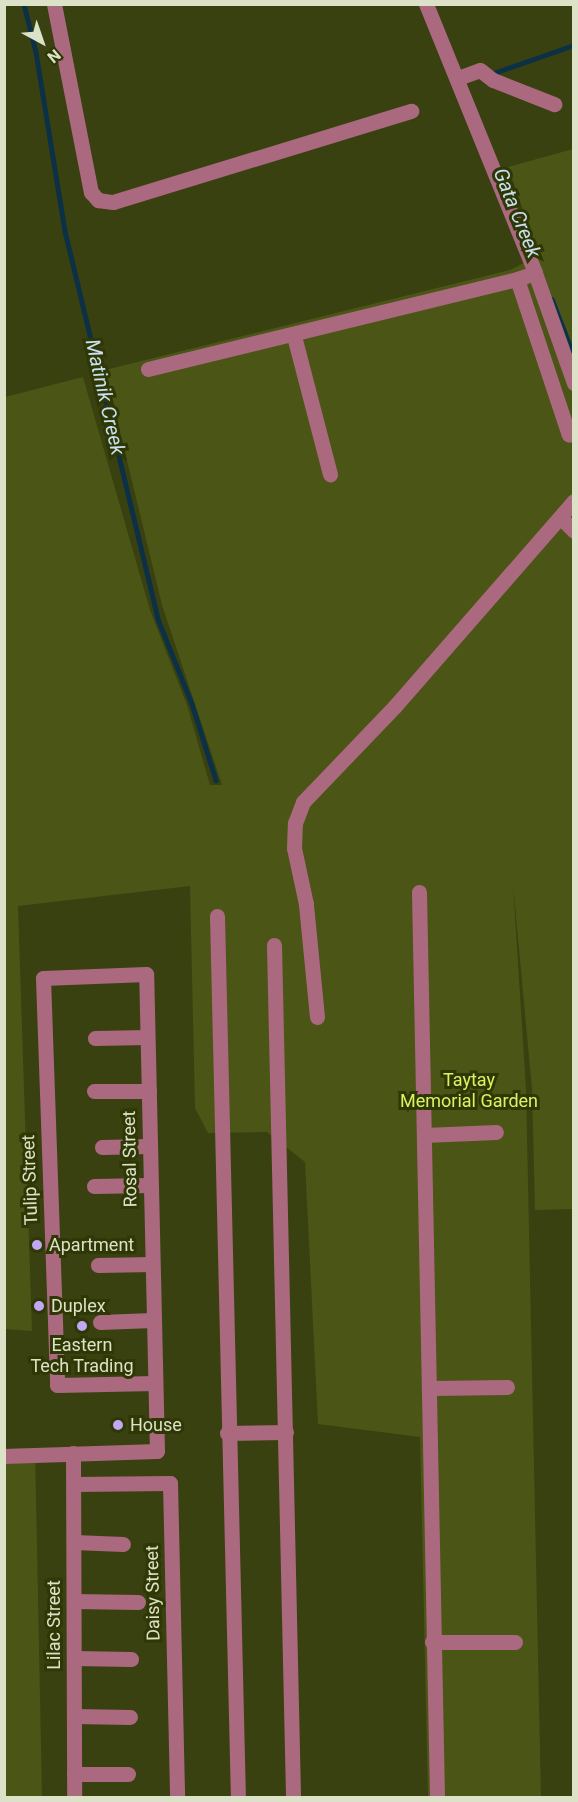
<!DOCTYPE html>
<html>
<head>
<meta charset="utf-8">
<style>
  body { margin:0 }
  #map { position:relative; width:578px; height:1802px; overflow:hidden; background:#394111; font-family:Roboto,sans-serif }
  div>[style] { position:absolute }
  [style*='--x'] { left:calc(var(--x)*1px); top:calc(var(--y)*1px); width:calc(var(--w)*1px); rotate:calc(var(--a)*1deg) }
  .green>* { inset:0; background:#4b5516 }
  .stream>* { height:4.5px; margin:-2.25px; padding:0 2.25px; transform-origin:2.25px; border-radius:2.25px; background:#0c3146 }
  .minor>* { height:15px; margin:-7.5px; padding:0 7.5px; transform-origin:7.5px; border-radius:7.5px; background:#ab697f }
  .dots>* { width:16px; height:16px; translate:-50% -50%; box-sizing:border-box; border:3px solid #2f3705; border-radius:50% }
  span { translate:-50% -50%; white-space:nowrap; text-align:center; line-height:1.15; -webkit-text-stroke:6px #2f3705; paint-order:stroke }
  .park-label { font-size:18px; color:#daf364 }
  .street-label { font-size:18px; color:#dbe2c8 }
  .poi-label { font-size:18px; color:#dbe2c8 }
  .left { translate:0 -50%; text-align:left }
  .water-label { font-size:20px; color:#c8e0f0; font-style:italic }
  .frame { position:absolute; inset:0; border:6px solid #dbe2c8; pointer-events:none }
  .north { position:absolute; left:12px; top:12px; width:60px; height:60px; -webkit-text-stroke:4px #2f3705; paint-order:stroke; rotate:140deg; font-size:16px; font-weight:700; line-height:24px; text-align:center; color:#dbe2c8 }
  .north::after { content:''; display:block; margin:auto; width:21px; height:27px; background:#dbe2c8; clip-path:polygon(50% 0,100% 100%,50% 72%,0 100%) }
</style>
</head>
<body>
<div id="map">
  <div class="green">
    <div style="clip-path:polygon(573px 149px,573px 1209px,535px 1210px,532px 1089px,513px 884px,526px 1089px,541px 1797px,428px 1797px,420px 1437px,318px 1424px,305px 1162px,267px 1132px,208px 1133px,195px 1108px,190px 886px,18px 906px,32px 1331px,5px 1329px,5px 397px,83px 377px,150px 610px,187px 705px,210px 785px,222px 785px,162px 605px,105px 370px,510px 270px,539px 255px,508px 167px)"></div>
    <div style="clip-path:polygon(35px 1448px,42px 1797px,5px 1797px,4px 1449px)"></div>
  </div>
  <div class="stream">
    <div style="--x:24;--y:4;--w:49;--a:76"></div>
    <div style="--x:36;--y:52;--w:181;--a:80.8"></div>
    <div style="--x:65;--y:231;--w:399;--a:76.5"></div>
    <div style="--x:158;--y:619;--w:92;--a:68.2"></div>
    <div style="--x:192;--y:704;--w:80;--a:72.5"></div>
    <div style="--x:491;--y:74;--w:88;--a:-19.3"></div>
    <div style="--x:552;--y:299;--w:61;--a:68.9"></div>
  </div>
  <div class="minor">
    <div style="--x:54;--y:4;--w:192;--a:78.9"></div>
    <div style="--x:91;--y:192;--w:11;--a:49"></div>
    <div style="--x:98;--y:200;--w:15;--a:8"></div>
    <div style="--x:113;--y:202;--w:312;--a:-17"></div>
    <div style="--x:426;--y:4;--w:290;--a:67.9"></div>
    <div style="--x:535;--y:273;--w:117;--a:70.5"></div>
    <div style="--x:458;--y:78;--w:23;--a:-20"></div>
    <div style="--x:480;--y:70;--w:16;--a:38"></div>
    <div style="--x:493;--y:80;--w:66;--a:21.5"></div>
    <div style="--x:526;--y:276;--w:9;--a:162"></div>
    <div style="--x:517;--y:279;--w:164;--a:71.6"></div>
    <div style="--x:294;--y:336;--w:143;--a:75.4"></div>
    <div style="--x:148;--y:369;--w:380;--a:-13.7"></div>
    <div style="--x:562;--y:519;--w:17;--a:45"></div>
    <div style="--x:419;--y:892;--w:906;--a:88.86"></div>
    <div style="--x:217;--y:916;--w:882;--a:88.64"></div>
    <div style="--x:274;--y:945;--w:853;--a:88.72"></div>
    <div style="--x:317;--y:1017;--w:114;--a:-95.6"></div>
    <div style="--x:306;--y:904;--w:57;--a:-102.1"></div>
    <div style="--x:294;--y:848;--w:25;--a:-88"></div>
    <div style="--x:295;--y:823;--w:22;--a:-69"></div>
    <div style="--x:303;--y:802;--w:133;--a:-46.2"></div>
    <div style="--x:395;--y:706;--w:272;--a:-48.9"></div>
    <div style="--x:95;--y:1038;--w:52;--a:-1.1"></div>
    <div style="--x:94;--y:1091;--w:55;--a:0"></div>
    <div style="--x:424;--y:1135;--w:72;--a:-2.4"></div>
    <div style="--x:102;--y:1147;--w:47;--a:-1.2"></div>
    <div style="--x:94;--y:1186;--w:56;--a:-1"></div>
    <div style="--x:98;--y:1265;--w:54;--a:-1.1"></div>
    <div style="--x:100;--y:1322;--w:53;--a:-2.2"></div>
    <div style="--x:432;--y:1388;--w:75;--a:-0.8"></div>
    <div style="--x:227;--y:1433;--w:59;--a:-1"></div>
    <div style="--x:73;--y:1453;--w:345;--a:89.8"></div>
    <div style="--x:4;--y:1456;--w:153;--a:-1.9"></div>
    <div style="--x:157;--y:1451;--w:477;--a:-91.3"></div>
    <div style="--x:146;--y:974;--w:103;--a:177.8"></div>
    <div style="--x:43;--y:978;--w:407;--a:88"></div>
    <div style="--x:57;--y:1385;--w:98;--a:-1.2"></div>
    <div style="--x:74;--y:1484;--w:96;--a:-0.6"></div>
    <div style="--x:170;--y:1483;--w:315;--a:88.7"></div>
    <div style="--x:74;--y:1542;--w:49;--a:2.3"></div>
    <div style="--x:74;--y:1601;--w:64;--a:0.9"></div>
    <div style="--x:432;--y:1642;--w:83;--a:0"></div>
    <div style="--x:74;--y:1658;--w:57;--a:1"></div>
    <div style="--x:74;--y:1716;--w:56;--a:1"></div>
    <div style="--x:74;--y:1774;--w:54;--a:0"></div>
  </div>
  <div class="dots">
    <div style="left:37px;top:1245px;background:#c0a8f4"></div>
    <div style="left:39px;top:1306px;background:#c0a8f4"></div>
    <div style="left:82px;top:1326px;background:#c0a8f4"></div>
    <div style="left:118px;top:1425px;background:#c0a8f4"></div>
  </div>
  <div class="park-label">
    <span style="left:469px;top:1091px">Taytay<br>Memorial Garden</span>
  </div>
  <div class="street-label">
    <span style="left:130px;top:1159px;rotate:-91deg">Rosal Street</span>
    <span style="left:30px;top:1180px;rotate:-92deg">Tulip Street</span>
    <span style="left:153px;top:1593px;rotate:-91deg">Daisy Street</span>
    <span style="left:54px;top:1625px;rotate:-90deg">Lilac Street</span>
  </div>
  <div class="poi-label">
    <span class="left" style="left:49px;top:1245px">Apartment</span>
    <span class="left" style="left:51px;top:1306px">Duplex</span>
    <span style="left:82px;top:1356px">Eastern<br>Tech Trading</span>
    <span class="left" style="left:130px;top:1425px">House</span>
  </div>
  <div class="water-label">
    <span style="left:517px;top:213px;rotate:68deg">Gata Creek</span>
    <span style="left:105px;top:397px;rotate:77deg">Matinik Creek</span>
  </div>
  <div class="frame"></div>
  <div class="north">N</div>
</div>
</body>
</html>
